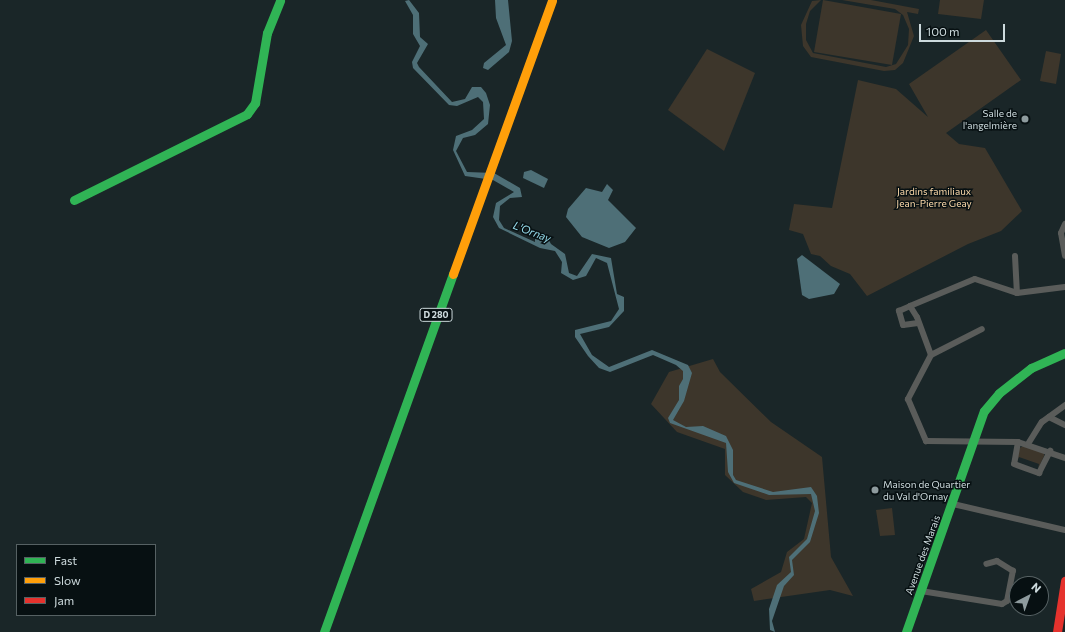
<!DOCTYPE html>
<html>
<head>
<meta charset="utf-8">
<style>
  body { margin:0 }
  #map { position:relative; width:1065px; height:632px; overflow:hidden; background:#1a2628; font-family:Commissioner,sans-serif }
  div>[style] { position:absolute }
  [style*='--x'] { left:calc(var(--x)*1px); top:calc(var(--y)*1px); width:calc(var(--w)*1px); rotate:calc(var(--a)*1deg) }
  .green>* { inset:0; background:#3d362b }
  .water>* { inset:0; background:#4e6f77 }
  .street>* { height:6px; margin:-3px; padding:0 3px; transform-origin:3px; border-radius:3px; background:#5a5c5a }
  .fast>* { height:9px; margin:-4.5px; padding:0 4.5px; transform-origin:4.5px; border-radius:4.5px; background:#30b455 }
  .slow>* { height:9px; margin:-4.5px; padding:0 4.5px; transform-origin:4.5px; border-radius:4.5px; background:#ff9f0a }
  .jam>* { height:9px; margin:-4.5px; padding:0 4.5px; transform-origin:4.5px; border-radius:4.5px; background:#e5322d }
  .dots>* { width:11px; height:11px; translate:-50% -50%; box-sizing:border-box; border:2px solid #071012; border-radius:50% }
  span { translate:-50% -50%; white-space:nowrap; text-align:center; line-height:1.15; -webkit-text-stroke:3px #071012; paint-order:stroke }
  .shield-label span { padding:1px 3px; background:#071012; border:1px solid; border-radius:3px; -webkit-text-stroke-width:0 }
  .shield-label { font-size:9px; color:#cddadd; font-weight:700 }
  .poi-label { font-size:10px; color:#cddadd }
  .right { translate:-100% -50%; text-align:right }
  .left { translate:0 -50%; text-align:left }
  .park-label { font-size:10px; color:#fcd9aa }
  .street-label { font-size:10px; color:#cddadd }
  .water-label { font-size:11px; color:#96dbeb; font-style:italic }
  .legend { position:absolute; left:16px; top:544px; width:140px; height:72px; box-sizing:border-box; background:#071012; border:1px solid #566163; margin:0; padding:5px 7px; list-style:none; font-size:12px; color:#cddadd }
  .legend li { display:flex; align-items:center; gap:8px; height:20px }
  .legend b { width:20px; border:1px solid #566163 }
  .north { position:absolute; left:1009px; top:576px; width:40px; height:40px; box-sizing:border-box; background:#071012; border:1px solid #566163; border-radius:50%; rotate:41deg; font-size:11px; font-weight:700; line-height:16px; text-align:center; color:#cddadd }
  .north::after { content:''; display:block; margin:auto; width:14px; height:18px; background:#8e9b9e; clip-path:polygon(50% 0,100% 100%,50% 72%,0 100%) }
  .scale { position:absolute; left:919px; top:24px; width:86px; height:18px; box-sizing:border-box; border:2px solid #cddadd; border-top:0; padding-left:5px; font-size:12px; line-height:14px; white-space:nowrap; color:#cddadd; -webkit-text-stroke:3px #071012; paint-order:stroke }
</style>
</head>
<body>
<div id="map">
  <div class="green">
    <div style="clip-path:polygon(821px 0,810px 11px,806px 24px,806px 40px,813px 53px,886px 67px,896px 64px,908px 45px,909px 29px,903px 15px,895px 9px,842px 0,871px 0,919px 9px,918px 14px,907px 12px,914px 36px,903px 63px,895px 70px,884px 71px,811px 57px,803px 46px,801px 25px,812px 1px)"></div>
    <div style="clip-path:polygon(823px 0,901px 14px,892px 65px,814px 52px)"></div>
    <div style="clip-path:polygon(940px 0,984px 0,981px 19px,938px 14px)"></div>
    <div style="clip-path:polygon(986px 30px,1021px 80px,946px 133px,959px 144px,985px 148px,1022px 211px,1001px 231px,968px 244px,867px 296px,850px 274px,831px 266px,820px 256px,811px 254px,803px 234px,789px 230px,794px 204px,832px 208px,858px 80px,896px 89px,928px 117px,909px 84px)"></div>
    <div style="clip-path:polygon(707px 49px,755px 73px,724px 151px,668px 110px)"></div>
    <div style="clip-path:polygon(1046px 51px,1061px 54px,1056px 84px,1040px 81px)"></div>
    <div style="clip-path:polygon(713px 359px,720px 372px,771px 422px,822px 457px,831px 557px,853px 596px,830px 590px,754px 601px,751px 589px,781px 572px,787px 552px,804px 539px,812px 503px,806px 497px,766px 500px,743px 492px,725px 475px,725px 449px,677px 432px,651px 404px,669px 372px)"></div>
    <div style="clip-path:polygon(1023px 446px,1044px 453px,1044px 456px,1038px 469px,1039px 464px,1019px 457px,1017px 461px,1018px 449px)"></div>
    <div style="clip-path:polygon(892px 508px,895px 535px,880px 536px,876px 510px)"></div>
  </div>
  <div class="water">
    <div style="clip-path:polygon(409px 0,419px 13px,420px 37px,428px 44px,417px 63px,419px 67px,452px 102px,465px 99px,472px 87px,481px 87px,486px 93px,490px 105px,488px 124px,475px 135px,463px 138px,456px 151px,467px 172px,494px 173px,520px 188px,522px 197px,510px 198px,500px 206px,499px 220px,504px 228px,535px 242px,535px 234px,545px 233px,551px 244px,565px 254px,569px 273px,577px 276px,592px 254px,611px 258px,617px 294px,624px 297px,624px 311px,609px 327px,580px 334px,592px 355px,609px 367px,652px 350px,688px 365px,692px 373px,684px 401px,673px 420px,686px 427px,703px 426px,726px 436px,733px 450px,733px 475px,736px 480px,773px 492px,811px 487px,817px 496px,819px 513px,810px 542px,792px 560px,794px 575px,784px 586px,772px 621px,775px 632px,770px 630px,769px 609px,777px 585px,791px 572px,789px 557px,807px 539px,815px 511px,811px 494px,769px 495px,734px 483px,728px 472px,726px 443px,670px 423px,668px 418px,679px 400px,679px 386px,683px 379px,683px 371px,676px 365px,653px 355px,610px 372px,599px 368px,588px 356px,575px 337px,575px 330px,611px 321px,619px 309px,607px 263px,596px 258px,586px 276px,573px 280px,561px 273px,562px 262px,555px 251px,540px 248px,499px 228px,493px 217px,496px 203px,514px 192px,493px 180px,465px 176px,453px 150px,456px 136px,472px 130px,484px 119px,483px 102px,478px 97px,457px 106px,449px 105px,413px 68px,412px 62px,420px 46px,413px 34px,413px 15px,405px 1px)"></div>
    <div style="clip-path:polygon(495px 0,508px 0,512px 41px,509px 52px,488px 70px,483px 68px,484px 63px,506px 45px,496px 18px)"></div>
    <div style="clip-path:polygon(531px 170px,548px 179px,544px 188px,523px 178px,524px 172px)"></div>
    <div style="clip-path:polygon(607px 184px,613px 190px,608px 200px,636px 228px,625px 242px,609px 248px,582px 237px,566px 217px,568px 209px,586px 188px,602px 192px)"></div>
    <div style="clip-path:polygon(802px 255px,840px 284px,834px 294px,809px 299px,802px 295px,797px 259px)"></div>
  </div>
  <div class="street">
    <div style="--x:1061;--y:233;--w:23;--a:80"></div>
    <div style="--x:1061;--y:233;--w:10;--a:-66"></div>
    <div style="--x:1015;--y:256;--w:37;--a:87"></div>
    <div style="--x:910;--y:306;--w:70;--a:-22.6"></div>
    <div style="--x:975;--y:279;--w:44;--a:18.4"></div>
    <div style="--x:1017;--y:293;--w:48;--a:-7.1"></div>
    <div style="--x:918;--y:323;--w:15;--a:172"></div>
    <div style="--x:903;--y:325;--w:15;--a:-106"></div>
    <div style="--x:899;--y:311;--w:12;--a:-24"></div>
    <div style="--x:910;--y:306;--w:13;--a:58"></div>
    <div style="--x:917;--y:317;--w:40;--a:69.8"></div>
    <div style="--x:931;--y:355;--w:50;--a:117.6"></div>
    <div style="--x:908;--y:399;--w:46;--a:66.8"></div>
    <div style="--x:926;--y:441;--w:92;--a:0.6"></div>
    <div style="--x:1018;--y:442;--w:50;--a:18.8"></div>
    <div style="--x:931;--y:355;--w:57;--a:-27"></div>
    <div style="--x:1049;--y:417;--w:18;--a:27"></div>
    <div style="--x:1018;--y:442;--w:22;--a:100"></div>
    <div style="--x:1014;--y:464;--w:27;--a:20"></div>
    <div style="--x:1039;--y:473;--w:25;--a:-63"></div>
    <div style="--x:1028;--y:444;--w:26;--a:-58"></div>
    <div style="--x:1042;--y:422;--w:29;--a:-36"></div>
    <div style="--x:953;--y:504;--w:115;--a:13.1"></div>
    <div style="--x:921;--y:591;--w:82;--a:9.1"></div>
    <div style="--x:1002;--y:604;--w:6;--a:-31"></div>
    <div style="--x:1007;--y:601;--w:31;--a:-79"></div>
    <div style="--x:1013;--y:571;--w:19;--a:-148"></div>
    <div style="--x:997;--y:561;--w:11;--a:165"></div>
  </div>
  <div class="fast">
    <div style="--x:74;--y:200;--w:193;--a:-26.4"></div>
    <div style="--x:247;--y:114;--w:14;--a:-54"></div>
    <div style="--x:255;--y:103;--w:71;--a:-80.3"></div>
    <div style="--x:267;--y:33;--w:35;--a:-68"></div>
    <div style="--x:324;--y:632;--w:381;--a:-70.2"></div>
    <div style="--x:906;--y:632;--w:234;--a:-70.6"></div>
    <div style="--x:984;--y:411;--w:23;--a:-50"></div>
    <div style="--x:999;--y:393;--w:41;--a:-38"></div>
    <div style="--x:1031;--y:368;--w:37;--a:-24"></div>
  </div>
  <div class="slow">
    <div style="--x:453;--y:274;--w:291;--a:-70.1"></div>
  </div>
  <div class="jam">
    <div style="--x:1057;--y:632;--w:52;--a:-81.1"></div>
  </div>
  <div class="dots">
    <div style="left:1025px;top:119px;background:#8e9b9e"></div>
    <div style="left:875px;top:490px;background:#8e9b9e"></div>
  </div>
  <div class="shield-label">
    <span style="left:436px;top:315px">D 280</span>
  </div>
  <div class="poi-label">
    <span class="right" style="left:1017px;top:119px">Salle de<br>l'angelmière</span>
    <span class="left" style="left:883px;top:490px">Maison de Quartier<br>du Val d'Ornay</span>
  </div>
  <div class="park-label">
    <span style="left:934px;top:197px">Jardins familiaux<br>Jean-Pierre Geay</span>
  </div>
  <div class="street-label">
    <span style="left:923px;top:555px;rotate:-70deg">Avenue des Marais</span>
  </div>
  <div class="water-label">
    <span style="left:532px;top:232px;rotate:21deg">L'Ornay</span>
  </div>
  <ul class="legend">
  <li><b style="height:5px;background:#30b455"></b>Fast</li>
  <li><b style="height:5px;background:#ff9f0a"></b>Slow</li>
  <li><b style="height:5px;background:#e5322d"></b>Jam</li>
  </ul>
  <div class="north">N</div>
  <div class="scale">100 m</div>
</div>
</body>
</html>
